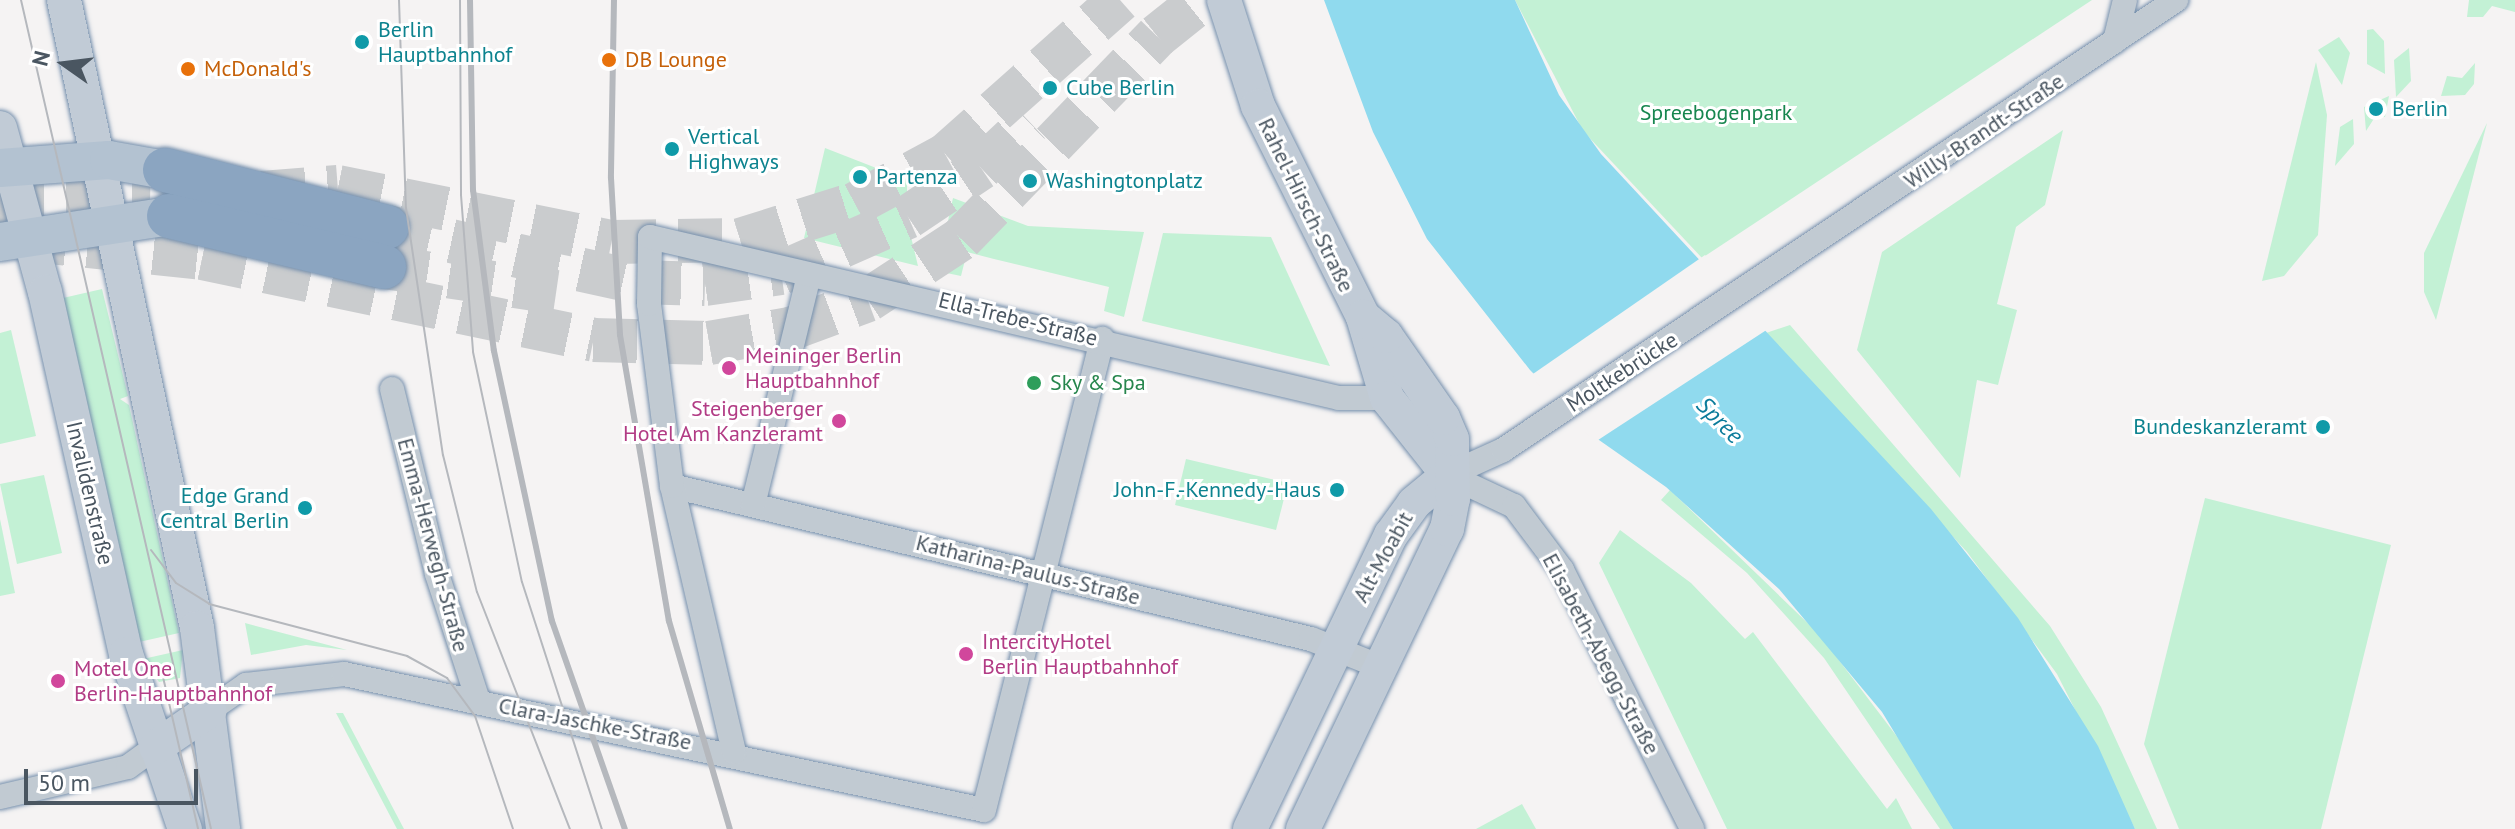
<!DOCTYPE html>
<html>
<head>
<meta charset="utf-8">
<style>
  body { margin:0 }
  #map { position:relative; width:2515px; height:829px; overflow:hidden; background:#f5f3f3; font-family:"PT Sans",sans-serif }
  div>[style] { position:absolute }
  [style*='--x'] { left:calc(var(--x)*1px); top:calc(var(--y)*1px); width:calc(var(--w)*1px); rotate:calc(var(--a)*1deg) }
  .green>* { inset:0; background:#c3f1d5 }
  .water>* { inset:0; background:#90daee }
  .pier>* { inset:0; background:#f5f3f3 }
  .highway-tunnel>* { height:44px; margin-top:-22px; transform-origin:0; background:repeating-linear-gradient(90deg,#caccce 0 44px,transparent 0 66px) }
  .roads { filter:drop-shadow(0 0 2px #7690ad) drop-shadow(0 0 2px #7690ad) }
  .street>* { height:24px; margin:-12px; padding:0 12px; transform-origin:12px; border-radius:12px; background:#c1cad2 }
  .secondary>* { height:34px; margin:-17px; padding:0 17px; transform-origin:17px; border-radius:17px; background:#c1cbd6 }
  .primary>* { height:38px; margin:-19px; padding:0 19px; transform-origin:19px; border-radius:19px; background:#b3c2d1 }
  .highway>* { height:44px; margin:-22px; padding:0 22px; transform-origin:22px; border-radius:22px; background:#8ba5c1 }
  .tram>* { height:2px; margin:-1px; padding:0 1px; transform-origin:1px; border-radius:1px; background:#b5b8bd }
  .rail>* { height:6px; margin:-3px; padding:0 3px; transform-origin:3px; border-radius:3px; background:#b5b8bd }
  .dots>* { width:22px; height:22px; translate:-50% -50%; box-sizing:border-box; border:4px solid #fff; border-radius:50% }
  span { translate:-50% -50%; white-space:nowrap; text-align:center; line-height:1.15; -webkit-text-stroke:6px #fff; paint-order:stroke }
  .culture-label { font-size:22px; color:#0d838f }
  .left { translate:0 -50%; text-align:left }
  .right { translate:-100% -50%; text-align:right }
  .food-label { font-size:22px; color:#c56008 }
  .park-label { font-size:22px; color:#17864f }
  .street-label { font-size:22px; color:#4a5661 }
  .hotel-label { font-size:22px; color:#b23c85 }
  .leisure-label { font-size:22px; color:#27864d }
  .water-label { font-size:24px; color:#0c7c9b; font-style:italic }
  .north { position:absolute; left:24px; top:24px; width:80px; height:80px; -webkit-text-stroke:6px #fff; paint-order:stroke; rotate:284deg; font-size:22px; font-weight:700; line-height:32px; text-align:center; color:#4a5661 }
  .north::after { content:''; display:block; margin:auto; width:28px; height:36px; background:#4a5661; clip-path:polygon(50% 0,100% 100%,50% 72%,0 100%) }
  .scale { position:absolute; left:24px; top:769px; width:174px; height:36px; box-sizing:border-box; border:4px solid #4a5661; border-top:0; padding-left:10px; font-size:24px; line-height:28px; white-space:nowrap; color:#4a5661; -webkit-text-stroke:6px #fff; paint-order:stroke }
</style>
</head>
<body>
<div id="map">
  <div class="green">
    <div style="clip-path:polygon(1515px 0,2092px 0,1702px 258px,1583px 131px)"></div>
    <div style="clip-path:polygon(2469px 0,2515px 0,2515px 12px,2492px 6px,2483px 17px,2467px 17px)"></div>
    <div style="clip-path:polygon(2373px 29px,2384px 41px,2385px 74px,2367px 64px,2367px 30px)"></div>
    <div style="clip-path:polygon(2339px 37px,2350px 53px,2342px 85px,2318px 50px)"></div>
    <div style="clip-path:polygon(2409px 48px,2411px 81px,2396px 97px,2394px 60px)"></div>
    <div style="clip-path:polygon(2316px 62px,2327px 115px,2318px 235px,2284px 276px,2262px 281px)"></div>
    <div style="clip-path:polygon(2475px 63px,2474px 84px,2465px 95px,2441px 96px,2447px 76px,2462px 78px)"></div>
    <div style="clip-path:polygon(2389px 96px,2385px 117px,2375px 117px,2366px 131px,2364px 107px)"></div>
    <div style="clip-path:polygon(2353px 119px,2354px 144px,2335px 166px,2340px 127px)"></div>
    <div style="clip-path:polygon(2487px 123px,2436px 320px,2424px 292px,2424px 253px)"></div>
    <div style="clip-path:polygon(2063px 130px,2045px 205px,2016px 227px,1997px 304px,2017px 310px,1998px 385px,1977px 380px,1960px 478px,1857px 350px,1882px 252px)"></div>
    <div style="clip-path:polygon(825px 148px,907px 180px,907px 220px,918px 266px,804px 238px)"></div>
    <div style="clip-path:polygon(953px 198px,1028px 226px,1144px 232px,1124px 317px,1104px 311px,1109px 287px,994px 259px,967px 252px,961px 276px,937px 271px)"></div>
    <div style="clip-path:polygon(1163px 233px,1271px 237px,1330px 366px,1142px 321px)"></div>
    <div style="clip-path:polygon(102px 289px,128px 396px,120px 399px,129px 405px,179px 633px,139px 642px,63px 298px)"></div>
    <div style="clip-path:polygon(1790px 325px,2050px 626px,2101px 707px,2157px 829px,2135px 829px,2057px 674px,1967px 552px,1766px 333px)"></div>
    <div style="clip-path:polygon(11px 330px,36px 436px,0 444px,0 333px)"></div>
    <div style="clip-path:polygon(1186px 459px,1288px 483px,1276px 530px,1175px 505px)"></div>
    <div style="clip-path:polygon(44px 475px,62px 553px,17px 564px,0 484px)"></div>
    <div style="clip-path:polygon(1670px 490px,1819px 634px,1911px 755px,1953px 829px,1940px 829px,1824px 658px,1747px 573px,1661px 500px)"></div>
    <div style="clip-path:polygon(2205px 498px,2391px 545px,2321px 829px,2179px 829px,2144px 744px)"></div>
    <div style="clip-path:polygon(0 519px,15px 593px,0 596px)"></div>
    <div style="clip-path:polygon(1620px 530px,1691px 583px,1745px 639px,1753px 632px,1887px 809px,1896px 798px,1912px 829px,1727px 829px,1599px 563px)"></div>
    <div style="clip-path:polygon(245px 623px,347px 650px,306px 645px,251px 655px)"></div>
    <div style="clip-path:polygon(183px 650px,180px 678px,159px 682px,143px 659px)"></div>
    <div style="clip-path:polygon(336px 713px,343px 713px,404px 829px,397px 829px)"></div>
    <div style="clip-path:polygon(1522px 804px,1536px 829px,1476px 829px)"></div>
  </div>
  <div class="water">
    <div style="clip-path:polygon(1324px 0,1515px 0,1559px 95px,1601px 154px,1931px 509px,2018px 618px,2098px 746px,2135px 829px,1953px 829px,1882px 712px,1779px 589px,1666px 487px,1599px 440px,1530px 370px,1427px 239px,1373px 132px)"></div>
  </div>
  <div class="pier">
    <div style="clip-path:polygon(1705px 255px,1768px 329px,1595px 442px,1530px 376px)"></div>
  </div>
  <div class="highway-tunnel">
    <div style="--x:262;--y:193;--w:76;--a:-4.5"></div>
    <div style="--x:338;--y:187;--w:279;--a:11.4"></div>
    <div style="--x:612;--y:242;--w:128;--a:-0.9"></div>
    <div style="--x:740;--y:240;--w:121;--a:-17.4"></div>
    <div style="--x:855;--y:204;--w:103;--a:-28.3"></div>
    <div style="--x:946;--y:155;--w:233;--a:-41.7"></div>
    <div style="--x:0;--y:201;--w:150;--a:1.1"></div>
    <div style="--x:387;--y:227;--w:256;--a:12.4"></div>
    <div style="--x:637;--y:282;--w:68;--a:1.7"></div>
    <div style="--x:705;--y:284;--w:77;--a:-8.2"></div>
    <div style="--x:781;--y:273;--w:139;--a:-23.8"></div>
    <div style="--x:908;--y:217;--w:88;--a:-33.9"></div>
    <div style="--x:981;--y:168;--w:67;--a:-43.2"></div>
    <div style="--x:22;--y:239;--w:181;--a:6"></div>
    <div style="--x:202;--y:258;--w:400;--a:11.8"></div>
    <div style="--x:593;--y:340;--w:116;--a:1.5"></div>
    <div style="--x:709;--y:343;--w:82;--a:-9.8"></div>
    <div style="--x:790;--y:329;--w:83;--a:-20.4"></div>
    <div style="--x:868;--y:300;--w:111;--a:-33.3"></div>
    <div style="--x:961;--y:239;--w:282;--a:-46"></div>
    <div style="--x:1157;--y:36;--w:58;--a:-38.7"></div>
    <div style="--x:384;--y:267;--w:174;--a:8.3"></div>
  </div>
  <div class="roads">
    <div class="street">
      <div style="--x:2115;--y:41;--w:42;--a:-76.3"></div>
      <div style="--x:392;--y:389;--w:190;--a:76.3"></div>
      <div style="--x:437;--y:574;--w:133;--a:72"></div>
      <div style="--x:1448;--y:475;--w:60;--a:-24.4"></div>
      <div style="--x:1503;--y:450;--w:810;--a:-33.77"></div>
      <div style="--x:1448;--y:475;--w:73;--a:25.2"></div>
      <div style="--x:1514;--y:506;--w:80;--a:53.1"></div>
      <div style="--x:1562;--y:570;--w:290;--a:63.3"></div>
      <div style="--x:672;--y:486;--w:657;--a:13.47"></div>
      <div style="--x:1311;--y:639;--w:75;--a:21.8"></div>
      <div style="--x:753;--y:505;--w:237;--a:-76.3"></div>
      <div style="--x:210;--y:710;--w:44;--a:-34.8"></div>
      <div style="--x:246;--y:685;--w:99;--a:-6.4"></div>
      <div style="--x:344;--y:674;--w:654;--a:12"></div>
      <div style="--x:984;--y:810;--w:486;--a:-75.9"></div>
      <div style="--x:734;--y:752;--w:273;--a:-103.1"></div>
      <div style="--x:672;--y:486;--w:183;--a:-97.2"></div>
      <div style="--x:649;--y:304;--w:67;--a:-89.1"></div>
      <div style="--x:650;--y:237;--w:708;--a:13.15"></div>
      <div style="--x:1339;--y:398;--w:48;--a:0"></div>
      <div style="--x:0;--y:797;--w:131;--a:-13.2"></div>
      <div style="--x:128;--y:767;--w:34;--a:-36"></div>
    </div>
    <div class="secondary">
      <div style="--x:64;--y:0;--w:642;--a:78.04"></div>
      <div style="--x:197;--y:628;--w:203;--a:82.6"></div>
      <div style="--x:1224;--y:0;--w:111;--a:72.2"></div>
      <div style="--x:1258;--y:106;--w:236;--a:63.5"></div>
      <div style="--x:1363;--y:317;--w:84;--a:73.5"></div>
      <div style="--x:1387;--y:398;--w:98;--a:51.6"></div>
      <div style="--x:0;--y:128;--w:170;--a:74.7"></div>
      <div style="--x:45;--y:292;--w:371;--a:77.4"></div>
      <div style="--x:126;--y:654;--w:185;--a:71.4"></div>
      <div style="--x:156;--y:747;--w:65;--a:-34.4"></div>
      <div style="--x:1250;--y:829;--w:326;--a:-64.4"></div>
      <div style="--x:1391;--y:535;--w:39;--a:-54"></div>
      <div style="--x:1414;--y:503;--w:44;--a:-39.5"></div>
      <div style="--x:1303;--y:829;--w:333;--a:-64.4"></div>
      <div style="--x:1447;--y:529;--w:31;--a:-79"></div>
      <div style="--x:1453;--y:499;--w:60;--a:-91"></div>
      <div style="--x:1452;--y:439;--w:23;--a:-113"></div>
      <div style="--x:1443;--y:418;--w:100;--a:-124.8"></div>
      <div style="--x:1386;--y:336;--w:30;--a:-140"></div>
    </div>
    <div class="primary">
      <div style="--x:0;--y:168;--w:109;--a:-4.2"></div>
      <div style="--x:109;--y:160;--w:57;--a:10.1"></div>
      <div style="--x:0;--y:242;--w:171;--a:-8.7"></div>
    </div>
    <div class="highway">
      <div style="--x:165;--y:170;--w:229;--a:14.4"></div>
      <div style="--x:169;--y:216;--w:221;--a:13.3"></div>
    </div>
  </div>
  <div class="tram">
    <div style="--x:21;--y:0;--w:850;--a:77.09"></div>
    <div style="--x:399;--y:0;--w:208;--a:88.1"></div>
    <div style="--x:406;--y:208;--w:250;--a:81.5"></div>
    <div style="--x:443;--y:455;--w:141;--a:76.1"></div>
    <div style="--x:477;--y:592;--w:255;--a:68.6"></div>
    <div style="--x:460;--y:0;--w:195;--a:89.7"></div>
    <div style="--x:461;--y:195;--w:157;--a:85.6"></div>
    <div style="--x:473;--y:352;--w:235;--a:78"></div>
    <div style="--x:522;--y:582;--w:260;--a:72.1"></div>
    <div style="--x:151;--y:550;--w:41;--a:52.9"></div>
    <div style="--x:176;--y:583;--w:39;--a:32"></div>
    <div style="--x:209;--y:604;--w:205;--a:14.7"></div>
    <div style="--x:407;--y:656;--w:46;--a:28.8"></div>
    <div style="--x:447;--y:678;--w:47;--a:53.6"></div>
    <div style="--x:475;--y:716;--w:119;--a:71.4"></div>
    <div style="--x:163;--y:677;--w:156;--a:77"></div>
  </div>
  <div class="rail">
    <div style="--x:470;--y:0;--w:190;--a:89.1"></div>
    <div style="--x:473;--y:190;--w:162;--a:82.6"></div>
    <div style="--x:494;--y:351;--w:276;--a:77.9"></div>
    <div style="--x:552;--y:621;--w:220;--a:70.7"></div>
    <div style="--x:614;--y:0;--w:178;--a:91"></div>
    <div style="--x:611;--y:178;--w:157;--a:86.7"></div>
    <div style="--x:620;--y:335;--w:290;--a:80.3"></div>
    <div style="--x:669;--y:621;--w:217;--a:73.7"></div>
  </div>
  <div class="dots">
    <div style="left:362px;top:42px;background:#0f9aa8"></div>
    <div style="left:609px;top:60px;background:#e8710a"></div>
    <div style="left:188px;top:69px;background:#e8710a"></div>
    <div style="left:1050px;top:88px;background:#0f9aa8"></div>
    <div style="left:2376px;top:109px;background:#0f9aa8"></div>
    <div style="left:672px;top:149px;background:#0f9aa8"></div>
    <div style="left:860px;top:177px;background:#0f9aa8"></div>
    <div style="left:1030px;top:181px;background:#0f9aa8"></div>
    <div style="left:729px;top:368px;background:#d1479c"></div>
    <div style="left:1034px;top:383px;background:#2e9e5b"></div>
    <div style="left:839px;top:421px;background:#d1479c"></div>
    <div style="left:2323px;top:427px;background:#0f9aa8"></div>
    <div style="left:1337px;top:490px;background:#0f9aa8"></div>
    <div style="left:305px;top:508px;background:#0f9aa8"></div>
    <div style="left:966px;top:654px;background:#d1479c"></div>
    <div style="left:58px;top:681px;background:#d1479c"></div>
  </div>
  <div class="culture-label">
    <span class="left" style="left:378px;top:42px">Berlin<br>Hauptbahnhof</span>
    <span class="left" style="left:1066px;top:88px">Cube Berlin</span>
    <span class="left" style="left:2392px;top:109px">Berlin</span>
    <span class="left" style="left:688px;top:149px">Vertical<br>Highways</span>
    <span class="left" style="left:876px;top:177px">Partenza</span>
    <span class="left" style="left:1046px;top:181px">Washingtonplatz</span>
    <span class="right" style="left:2307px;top:427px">Bundeskanzleramt</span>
    <span class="right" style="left:1321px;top:490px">John-F.-Kennedy-Haus</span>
    <span class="right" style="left:289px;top:508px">Edge Grand<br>Central Berlin</span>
  </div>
  <div class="food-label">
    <span class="left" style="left:625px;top:60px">DB Lounge</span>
    <span class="left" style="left:204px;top:69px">McDonald's</span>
  </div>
  <div class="park-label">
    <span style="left:1716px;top:113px">Spreebogenpark</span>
  </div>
  <div class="street-label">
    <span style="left:1984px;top:131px;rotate:-34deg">Willy-Brandt-Straße</span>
    <span style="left:1306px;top:205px;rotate:64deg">Rahel-Hirsch-Straße</span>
    <span style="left:1018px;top:319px;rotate:14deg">Ella-Trebe-Straße</span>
    <span style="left:1622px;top:372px;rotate:-33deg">Moltkebrücke</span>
    <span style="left:90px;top:493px;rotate:77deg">Invalidenstraße</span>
    <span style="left:433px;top:545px;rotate:75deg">Emma-Herwegh-Straße</span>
    <span style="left:1383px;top:557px;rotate:-61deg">Alt-Moabit</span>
    <span style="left:1028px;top:570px;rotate:14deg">Katharina-Paulus-Straße</span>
    <span style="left:1601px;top:654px;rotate:62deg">Elisabeth-Abegg-Straße</span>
    <span style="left:595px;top:724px;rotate:11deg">Clara-Jaschke-Straße</span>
  </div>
  <div class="hotel-label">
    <span class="left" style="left:745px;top:368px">Meininger Berlin<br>Hauptbahnhof</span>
    <span class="right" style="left:823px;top:421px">Steigenberger<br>Hotel Am Kanzleramt</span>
    <span class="left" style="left:982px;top:654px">IntercityHotel<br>Berlin Hauptbahnhof</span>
    <span class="left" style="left:74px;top:681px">Motel One<br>Berlin-Hauptbahnhof</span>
  </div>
  <div class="leisure-label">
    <span class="left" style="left:1050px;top:383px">Sky &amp; Spa</span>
  </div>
  <div class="water-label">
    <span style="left:1720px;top:420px;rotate:45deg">Spree</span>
  </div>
  <div class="north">N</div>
  <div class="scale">50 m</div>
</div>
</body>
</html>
